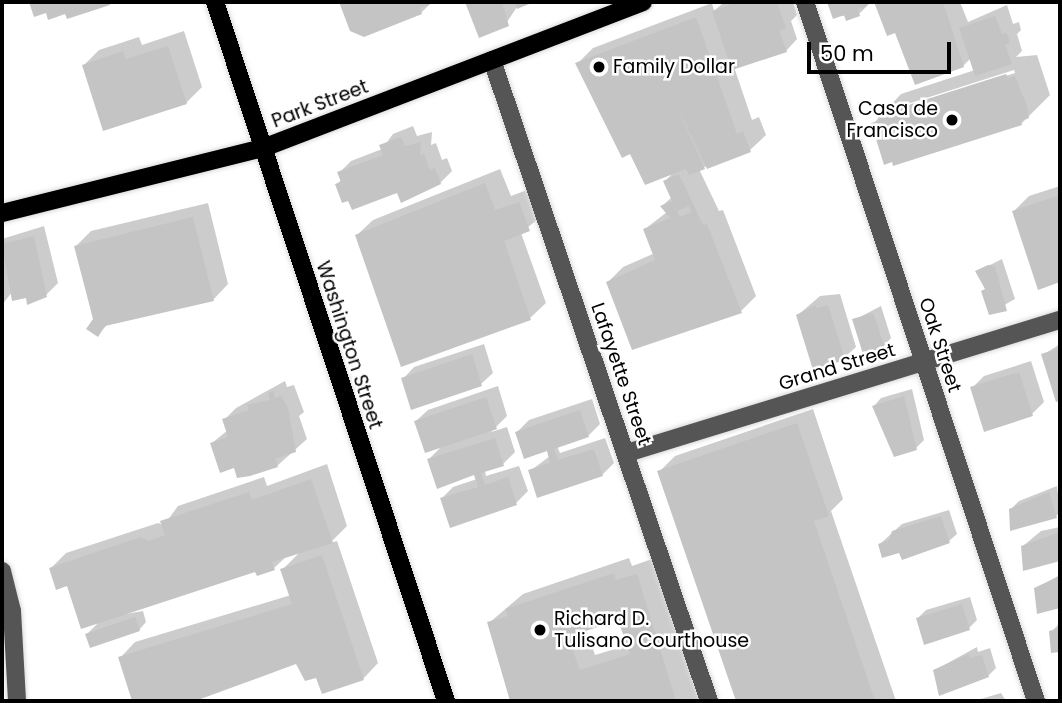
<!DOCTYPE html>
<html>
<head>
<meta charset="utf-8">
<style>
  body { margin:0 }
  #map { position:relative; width:1062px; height:703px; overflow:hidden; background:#fff; font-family:Poppins,sans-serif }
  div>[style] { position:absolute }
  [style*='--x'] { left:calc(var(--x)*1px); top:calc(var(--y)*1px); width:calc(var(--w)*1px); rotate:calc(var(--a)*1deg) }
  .shadow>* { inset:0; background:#0003 }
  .building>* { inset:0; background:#c4c4c4 }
  .roads { filter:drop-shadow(0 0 2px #dbdbdb) drop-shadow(0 0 2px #dbdbdb) }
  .minor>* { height:18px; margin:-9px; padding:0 9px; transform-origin:9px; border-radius:9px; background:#555 }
  .major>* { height:18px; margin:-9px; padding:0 9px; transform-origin:9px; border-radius:9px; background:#000 }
  .dots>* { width:19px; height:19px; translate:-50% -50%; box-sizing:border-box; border:4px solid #fff; border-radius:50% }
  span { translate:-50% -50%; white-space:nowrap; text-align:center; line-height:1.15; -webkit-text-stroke:5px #fff; paint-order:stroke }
  .poi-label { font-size:19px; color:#000 }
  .left { translate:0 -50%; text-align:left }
  .right { translate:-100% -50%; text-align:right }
  .street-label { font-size:19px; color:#000 }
  .frame { position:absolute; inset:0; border:4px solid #000; pointer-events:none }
  .scale { position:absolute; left:807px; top:42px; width:144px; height:32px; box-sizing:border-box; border:4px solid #000; border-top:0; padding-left:9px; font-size:21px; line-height:24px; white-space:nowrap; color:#000; -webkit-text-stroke:5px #fff; paint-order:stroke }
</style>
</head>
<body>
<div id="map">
  <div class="shadow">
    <div style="clip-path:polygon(341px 2px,432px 2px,421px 13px,351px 30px)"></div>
    <div style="clip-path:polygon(468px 2px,530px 2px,517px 7px,507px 22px,480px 35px)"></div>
    <div style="clip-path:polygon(724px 2px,793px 2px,797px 15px,791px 21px,797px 39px,786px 51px,734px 67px,752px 120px,759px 117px,766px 135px,750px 150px,699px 169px,719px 211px,723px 210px,756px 296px,741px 311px,608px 282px,623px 267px,655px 253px,645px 229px,667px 212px,662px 206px,672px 197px,665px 181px,675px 171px,631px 152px,577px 64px,593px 48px,712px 3px,714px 11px)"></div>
    <div style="clip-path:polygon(830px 2px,871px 2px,859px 14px,834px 17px)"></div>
    <div style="clip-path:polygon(evenodd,876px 2px,960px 2px,968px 22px,1007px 5px,1013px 24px,1019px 22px,1021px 30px,1017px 34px,1022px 51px,1016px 57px,1037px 55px,1050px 95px,1022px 123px,873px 124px,901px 94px,975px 70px,971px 58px,963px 66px,896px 31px,888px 34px,876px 2px,1014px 70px,1015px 73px,895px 111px,895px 108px,1014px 70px)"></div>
    <div style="clip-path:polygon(184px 31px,202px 87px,186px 103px,84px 65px,99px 50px,139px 37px,142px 45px)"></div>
    <div style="clip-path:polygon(413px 126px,417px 136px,432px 132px,431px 145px,436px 143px,442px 160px,447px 158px,452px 171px,440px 183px,398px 191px,337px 184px,342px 179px,339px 173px,351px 161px,382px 149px,393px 134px)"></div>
    <div style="clip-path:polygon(500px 169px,511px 196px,535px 187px,544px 214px,521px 233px,546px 303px,530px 318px,402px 364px,357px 235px,373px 220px)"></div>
    <div style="clip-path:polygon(1060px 186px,1060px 280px,1039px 288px,1014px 211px,1029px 196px)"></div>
    <div style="clip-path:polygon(208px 203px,228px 284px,213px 300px,109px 323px,98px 334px,76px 246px,91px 231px)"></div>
    <div style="clip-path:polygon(44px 226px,58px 283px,46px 295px,12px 292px,2px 305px,2px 239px)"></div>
    <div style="clip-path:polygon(1002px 259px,1015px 299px,990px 313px,986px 288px,978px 271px)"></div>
    <div style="clip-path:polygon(840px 294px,856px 347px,844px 358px,798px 315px,820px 296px)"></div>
    <div style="clip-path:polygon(881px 306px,891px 338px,884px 346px,854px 320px)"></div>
    <div style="clip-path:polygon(484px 344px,493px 373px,481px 384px,403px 379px,414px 367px)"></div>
    <div style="clip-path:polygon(1060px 344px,1060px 399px,1057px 400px,1043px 355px)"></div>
    <div style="clip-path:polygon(1031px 361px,1044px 402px,1032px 414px,985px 429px,972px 388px,984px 376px)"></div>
    <div style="clip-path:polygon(285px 381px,287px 387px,294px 385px,304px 412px,299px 416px,307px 439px,277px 466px,235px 466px,212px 443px,228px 430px,224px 420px,236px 408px)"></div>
    <div style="clip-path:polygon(498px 386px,507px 416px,491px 432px,507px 427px,515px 452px,503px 464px,485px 471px,486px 476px,519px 466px,528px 491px,516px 503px,442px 498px,453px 487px,477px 479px,475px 474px,429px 459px,443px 445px,416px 421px,428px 410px)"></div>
    <div style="clip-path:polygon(912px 389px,924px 440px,916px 448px,874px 406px,881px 398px)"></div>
    <div style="clip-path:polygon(592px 399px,600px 424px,588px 436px,557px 446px,560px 453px,605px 438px,614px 463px,602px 475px,530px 471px,550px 456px,548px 449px,517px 432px,529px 420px)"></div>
    <div style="clip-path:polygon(813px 409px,843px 499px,831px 511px,896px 701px,741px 701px,659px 472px,675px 456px)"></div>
    <div style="clip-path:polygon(327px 464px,347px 526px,330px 543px,337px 541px,378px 663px,363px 679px,317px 676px,297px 662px,187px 701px,134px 701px,120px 658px,135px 642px,291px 595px,282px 570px,301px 551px,287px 556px,274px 568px,257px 570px,114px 616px,143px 611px,146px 622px,139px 630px,87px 634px,100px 621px,51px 568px,66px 553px,158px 523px,164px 525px,178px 506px,264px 477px,267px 486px)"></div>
    <div style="clip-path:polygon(1057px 486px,1060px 512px,1056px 516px,1011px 509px,1019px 501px)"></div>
    <div style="clip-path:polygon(949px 510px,957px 534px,949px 541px,900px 551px,880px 544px,902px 524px)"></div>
    <div style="clip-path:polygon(1060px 527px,1060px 557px,1024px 569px,1023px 546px,1041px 531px)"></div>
    <div style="clip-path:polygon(evenodd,629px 558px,632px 566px,652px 559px,699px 701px,515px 701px,489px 623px,523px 594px,629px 558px,620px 618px,628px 645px,595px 655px,586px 629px,620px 618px)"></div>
    <div style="clip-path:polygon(1060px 575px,1060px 605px,1039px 612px,1036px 588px)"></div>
    <div style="clip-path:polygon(970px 597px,977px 620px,969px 628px,918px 618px,926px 610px)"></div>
    <div style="clip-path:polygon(1059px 624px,1060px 649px,1053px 651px,1051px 632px)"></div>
    <div style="clip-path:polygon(977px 647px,978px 652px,990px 648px,996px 668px,988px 676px,935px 670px)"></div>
    <div style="clip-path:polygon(1001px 693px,1006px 701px,974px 701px)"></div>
  </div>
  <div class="building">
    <div style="clip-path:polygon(29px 2px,109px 2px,110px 5px,67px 19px,65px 14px,48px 20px,46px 13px,34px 17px)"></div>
    <div style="clip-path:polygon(339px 2px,436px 2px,420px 8px,422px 14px,364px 37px,350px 31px)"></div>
    <div style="clip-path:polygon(465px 2px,502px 2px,509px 26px,479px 38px)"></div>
    <div style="clip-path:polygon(515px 2px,534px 2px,517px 9px)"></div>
    <div style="clip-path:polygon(737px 2px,777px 2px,786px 28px,779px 31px,787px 52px,732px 70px,712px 11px)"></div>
    <div style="clip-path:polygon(827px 2px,866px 2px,867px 6px,858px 9px,860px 16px,846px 21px,844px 15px,833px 19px)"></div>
    <div style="clip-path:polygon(874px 2px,943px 2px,964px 67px,915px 85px,895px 33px,887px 36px)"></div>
    <div style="clip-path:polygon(995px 16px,1002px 34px,1007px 33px,1010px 43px,1005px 45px,1012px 64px,975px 76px,959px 28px)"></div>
    <div style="clip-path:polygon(696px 17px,737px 134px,743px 131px,751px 152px,707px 169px,672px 96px,705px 169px,689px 175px,686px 169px,645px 185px,630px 154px,622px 158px,575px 63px)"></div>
    <div style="clip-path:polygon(168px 46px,187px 104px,103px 131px,82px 65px,123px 51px,126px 59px)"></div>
    <div style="clip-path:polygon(1006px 74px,1008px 78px,1015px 76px,1027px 106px,1029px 118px,1021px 121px,1022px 125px,893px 166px,892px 162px,884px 165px,871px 123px,879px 121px,877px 115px)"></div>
    <div style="clip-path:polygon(401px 137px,405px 146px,421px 142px,420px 155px,424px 154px,430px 170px,435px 168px,441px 184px,401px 203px,397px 193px,352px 210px,348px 201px,342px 203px,335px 184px,341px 182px,337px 172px,383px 155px,379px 145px)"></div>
    <div style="clip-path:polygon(evenodd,679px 174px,703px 225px,707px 224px,742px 313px,632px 350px,606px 282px,655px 260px,643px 229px,670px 218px,660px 206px,672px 201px,663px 181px,679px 174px,689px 206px,691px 212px,680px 217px,677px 211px,689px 206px)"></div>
    <div style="clip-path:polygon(485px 183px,495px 210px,519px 202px,530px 231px,504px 241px,531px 320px,401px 367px,355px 235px)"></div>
    <div style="clip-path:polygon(1060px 195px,1060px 282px,1038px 290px,1012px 211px)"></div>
    <div style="clip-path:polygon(193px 217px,214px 301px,105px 326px,98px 337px,86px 329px,93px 319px,74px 246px)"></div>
    <div style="clip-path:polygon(34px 236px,47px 297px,27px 305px,26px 298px,12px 301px,2px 244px)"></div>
    <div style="clip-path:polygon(988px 265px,995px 266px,1007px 311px,989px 315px,981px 291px,985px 289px,975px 271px)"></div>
    <div style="clip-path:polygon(815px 305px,817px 308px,828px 305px,845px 360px,813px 370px,796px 315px)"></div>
    <div style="clip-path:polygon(873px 313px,885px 348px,863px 354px,852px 319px)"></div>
    <div style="clip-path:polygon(1060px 348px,1060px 401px,1056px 402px,1041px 354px)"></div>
    <div style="clip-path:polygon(472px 354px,482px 386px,411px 410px,401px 378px)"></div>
    <div style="clip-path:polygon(1019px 372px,1033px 416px,984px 432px,970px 387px)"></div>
    <div style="clip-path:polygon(273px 391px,275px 398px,282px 396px,288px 408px,296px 452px,275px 459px,278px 467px,250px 476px,237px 478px,234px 468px,220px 473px,210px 443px,228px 437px,222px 419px,249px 410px,247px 405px,270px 400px,268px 393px)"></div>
    <div style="clip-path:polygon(904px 396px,917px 450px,894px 457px,872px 406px)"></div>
    <div style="clip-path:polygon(486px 397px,497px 429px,425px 453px,414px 421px)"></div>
    <div style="clip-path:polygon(580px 410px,589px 437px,554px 449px,558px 460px,594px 449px,603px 476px,537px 498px,528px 470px,550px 463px,547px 451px,524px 459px,515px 432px)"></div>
    <div style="clip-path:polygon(797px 423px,829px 516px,814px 521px,875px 701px,736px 701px,657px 471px)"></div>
    <div style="clip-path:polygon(495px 438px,504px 466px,481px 473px,485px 485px,508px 477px,517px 505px,450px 528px,440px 498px,478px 487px,474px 475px,437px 489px,427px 459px)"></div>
    <div style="clip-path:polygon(311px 479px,333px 543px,272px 562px,275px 570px,257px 576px,255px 572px,81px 629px,67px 586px,56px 590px,49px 568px,141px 537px,149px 541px,165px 535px,160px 521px,249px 492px,252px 500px)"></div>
    <div style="clip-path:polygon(1049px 492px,1057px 518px,1010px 531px,1009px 509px)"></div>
    <div style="clip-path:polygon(941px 516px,950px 543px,902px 560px,899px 553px,882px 558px,878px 544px,889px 540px,892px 531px)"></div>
    <div style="clip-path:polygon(1060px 532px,1060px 561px,1023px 571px,1021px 546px)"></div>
    <div style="clip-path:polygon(322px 555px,364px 680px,322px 694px,316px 678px,305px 681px,296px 664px,195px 701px,132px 701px,118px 657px,292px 604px,280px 569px)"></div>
    <div style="clip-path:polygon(evenodd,614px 573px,616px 580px,637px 574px,676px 701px,510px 701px,487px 622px,508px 616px,505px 609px,614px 573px,618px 620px,630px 654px,580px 670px,568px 637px,618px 620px)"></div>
    <div style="clip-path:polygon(1060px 576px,1060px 608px,1037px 614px,1034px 588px)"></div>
    <div style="clip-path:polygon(962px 604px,970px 630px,924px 645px,916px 618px)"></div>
    <div style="clip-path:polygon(135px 617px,140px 631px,90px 648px,85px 634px)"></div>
    <div style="clip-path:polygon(1060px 628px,1060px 652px,1051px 653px,1049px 631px)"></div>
    <div style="clip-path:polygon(969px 654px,970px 658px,982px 655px,989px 677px,939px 696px,933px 670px)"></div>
  </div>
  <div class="roads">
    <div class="minor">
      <div style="--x:805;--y:2;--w:736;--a:71.71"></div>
      <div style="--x:492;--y:60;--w:677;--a:71.3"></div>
      <div style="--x:627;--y:453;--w:453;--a:-17.1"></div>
      <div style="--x:2;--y:571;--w:41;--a:76"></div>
      <div style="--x:12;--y:611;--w:90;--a:86.8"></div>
    </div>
    <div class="major">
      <div style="--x:215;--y:2;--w:736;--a:71.71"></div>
      <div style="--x:2;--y:213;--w:269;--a:-14"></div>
      <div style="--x:263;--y:148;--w:407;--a:-21"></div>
    </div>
  </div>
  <div class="dots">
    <div style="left:599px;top:67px;background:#000"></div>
    <div style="left:952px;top:120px;background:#000"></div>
    <div style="left:540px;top:630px;background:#000"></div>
  </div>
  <div class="poi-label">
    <span class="left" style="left:613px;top:67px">Family Dollar</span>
    <span class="right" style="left:938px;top:120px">Casa de<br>Francisco</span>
    <span class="left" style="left:554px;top:630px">Richard D.<br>Tulisano Courthouse</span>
  </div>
  <div class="street-label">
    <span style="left:320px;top:104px;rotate:-21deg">Park Street</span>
    <span style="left:349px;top:345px;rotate:72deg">Washington Street</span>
    <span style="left:940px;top:345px;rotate:72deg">Oak Street</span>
    <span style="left:837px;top:367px;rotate:-17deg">Grand Street</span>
    <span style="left:621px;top:374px;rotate:71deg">Lafayette Street</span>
  </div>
  <div class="frame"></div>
  <div class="scale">50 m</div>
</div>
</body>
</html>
